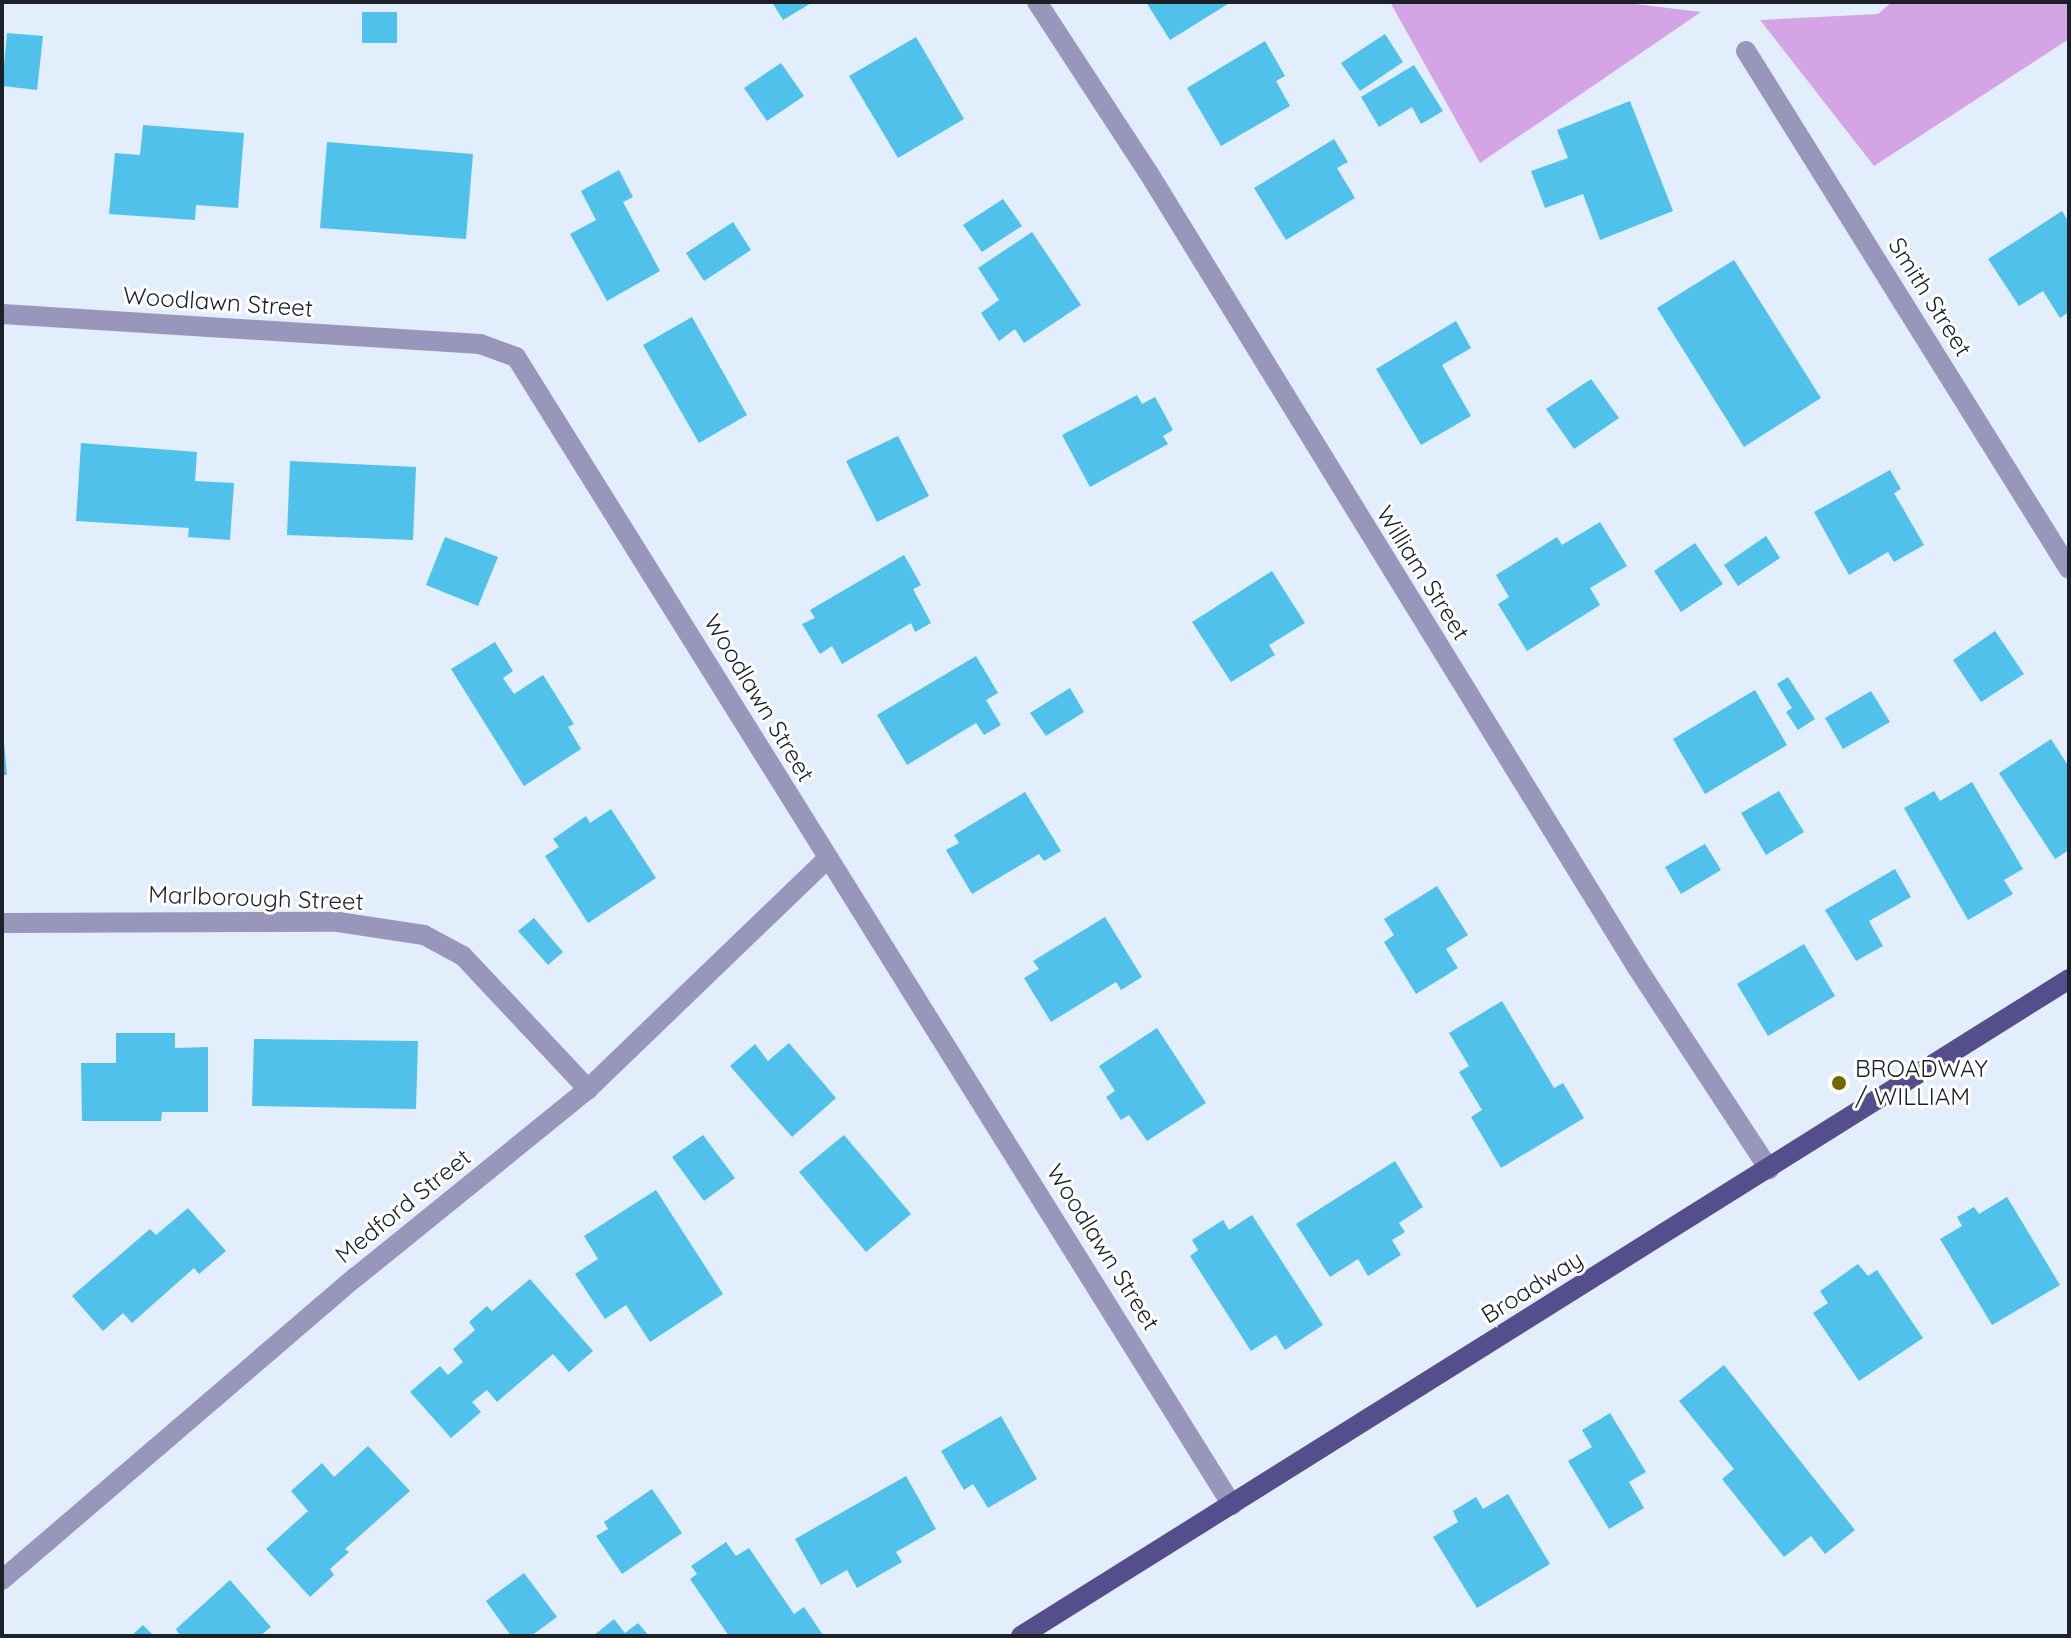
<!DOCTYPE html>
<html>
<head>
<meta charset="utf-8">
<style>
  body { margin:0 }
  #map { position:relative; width:2071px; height:1638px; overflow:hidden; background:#e3eefc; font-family:Quicksand,sans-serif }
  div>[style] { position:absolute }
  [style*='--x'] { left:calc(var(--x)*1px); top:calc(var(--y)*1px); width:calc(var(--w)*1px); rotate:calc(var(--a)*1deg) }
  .green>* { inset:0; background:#d5a4e5 }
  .building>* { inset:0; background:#50c1eb }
  .minor>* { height:20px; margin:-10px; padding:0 10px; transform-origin:10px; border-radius:10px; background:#9896ba }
  .major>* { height:20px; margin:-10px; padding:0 10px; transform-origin:10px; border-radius:10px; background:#554e8c }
  .dots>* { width:22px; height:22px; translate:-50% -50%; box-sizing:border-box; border:4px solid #fff; border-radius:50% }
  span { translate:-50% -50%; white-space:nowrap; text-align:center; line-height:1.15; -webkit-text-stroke:6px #fff; paint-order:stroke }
  .street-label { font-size:24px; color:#1c2127 }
  .poi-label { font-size:24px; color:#1c2127 }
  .left { translate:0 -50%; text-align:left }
  .frame { position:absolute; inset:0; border:4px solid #1c2127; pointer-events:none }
</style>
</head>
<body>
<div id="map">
  <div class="green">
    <div style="clip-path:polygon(1390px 2px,1619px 2px,1701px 12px,1480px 163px)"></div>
    <div style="clip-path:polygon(1892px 2px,2069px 2px,2069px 39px,1874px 166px,1760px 20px,1878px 14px)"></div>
  </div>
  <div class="building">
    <div style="clip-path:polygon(772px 2px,813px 2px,783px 20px)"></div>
    <div style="clip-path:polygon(1146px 2px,1231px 2px,1170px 40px)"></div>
    <div style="clip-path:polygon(362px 12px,397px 12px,397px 43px,362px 43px)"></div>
    <div style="clip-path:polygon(7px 33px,43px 36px,37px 90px,2px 86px)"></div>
    <div style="clip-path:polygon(1385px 34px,1403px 62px,1360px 91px,1341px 63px)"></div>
    <div style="clip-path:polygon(916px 37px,964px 119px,898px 158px,849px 76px)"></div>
    <div style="clip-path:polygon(1265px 41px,1285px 76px,1276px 81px,1290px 106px,1221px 146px,1187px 88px)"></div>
    <div style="clip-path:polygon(781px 63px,804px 96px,767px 121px,744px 88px)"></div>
    <div style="clip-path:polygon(1414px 65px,1443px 111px,1421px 124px,1412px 107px,1379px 127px,1361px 97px)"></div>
    <div style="clip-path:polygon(1630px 101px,1673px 211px,1600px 240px,1583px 194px,1545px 208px,1531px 171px,1568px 158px,1557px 130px)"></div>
    <div style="clip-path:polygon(143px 125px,244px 133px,238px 208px,196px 205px,195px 220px,109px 214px,115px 153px,140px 155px)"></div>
    <div style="clip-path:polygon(1334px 139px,1348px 162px,1337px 168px,1355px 198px,1286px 240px,1254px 188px)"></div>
    <div style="clip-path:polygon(327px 142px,473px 154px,466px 239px,320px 228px)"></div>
    <div style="clip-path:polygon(619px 170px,633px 197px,623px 202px,660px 271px,607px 301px,570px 234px,596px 220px,581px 191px)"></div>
    <div style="clip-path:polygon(1003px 199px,1022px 226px,982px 252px,963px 225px)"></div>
    <div style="clip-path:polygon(2062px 211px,2069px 222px,2069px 312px,2060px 318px,2043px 291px,2019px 306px,1988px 259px)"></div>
    <div style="clip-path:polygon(733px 222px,751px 250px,704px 281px,686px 253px)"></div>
    <div style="clip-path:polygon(1032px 232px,1081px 305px,1024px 343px,1015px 329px,999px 341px,981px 313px,999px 300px,978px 268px)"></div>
    <div style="clip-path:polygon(1734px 260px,1821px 398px,1744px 447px,1657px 308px)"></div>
    <div style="clip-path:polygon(692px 317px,747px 415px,699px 443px,643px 345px)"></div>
    <div style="clip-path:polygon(1456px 321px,1471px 348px,1442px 365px,1471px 416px,1421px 445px,1376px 369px)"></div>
    <div style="clip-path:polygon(1591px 379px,1619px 418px,1574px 449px,1546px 409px)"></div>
    <div style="clip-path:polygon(1137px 395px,1142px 404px,1155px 397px,1173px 430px,1163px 436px,1168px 444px,1090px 487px,1062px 435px)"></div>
    <div style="clip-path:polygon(898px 436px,929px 496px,877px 522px,846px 461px)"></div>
    <div style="clip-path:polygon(81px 443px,197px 452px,195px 481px,234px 483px,230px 540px,188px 537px,189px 528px,76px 521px)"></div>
    <div style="clip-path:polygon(290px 461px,416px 467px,413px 540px,287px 535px)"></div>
    <div style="clip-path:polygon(1890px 470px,1901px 489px,1894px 493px,1924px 545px,1894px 562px,1888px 552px,1849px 575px,1814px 512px)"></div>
    <div style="clip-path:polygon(1600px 522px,1627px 566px,1590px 588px,1600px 605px,1527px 651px,1498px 604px,1509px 597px,1496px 575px,1557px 537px,1562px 545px)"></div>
    <div style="clip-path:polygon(1766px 536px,1780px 558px,1738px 586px,1724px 565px)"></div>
    <div style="clip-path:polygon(445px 537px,498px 557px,478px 606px,426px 585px)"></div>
    <div style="clip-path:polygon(1695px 543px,1723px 584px,1681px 612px,1654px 571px)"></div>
    <div style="clip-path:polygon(904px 555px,921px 585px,913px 589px,931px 623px,915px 632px,911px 623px,842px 664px,832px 646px,820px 654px,802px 624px,815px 618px,810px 610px)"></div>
    <div style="clip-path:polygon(1272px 571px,1305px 623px,1269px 645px,1275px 655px,1231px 682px,1192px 622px)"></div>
    <div style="clip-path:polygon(1995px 631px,2024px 674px,1981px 702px,1953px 660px)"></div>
    <div style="clip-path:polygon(495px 642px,513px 671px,503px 678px,514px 694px,543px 675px,574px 724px,568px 727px,581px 749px,524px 786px,451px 669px)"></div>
    <div style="clip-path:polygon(976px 656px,998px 693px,986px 700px,1001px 725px,984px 735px,976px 723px,907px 765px,877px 715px)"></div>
    <div style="clip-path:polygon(1788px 677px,1815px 719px,1798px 730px,1786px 712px,1792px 708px,1777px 684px)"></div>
    <div style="clip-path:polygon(1070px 688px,1084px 712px,1046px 736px,1030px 713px)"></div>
    <div style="clip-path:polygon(1755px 690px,1787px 745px,1705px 794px,1673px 739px)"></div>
    <div style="clip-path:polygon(1871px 691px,1890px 722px,1843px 749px,1825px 718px)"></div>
    <div style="clip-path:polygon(2px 722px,7px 775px,2px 775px)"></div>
    <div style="clip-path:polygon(2051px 739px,2069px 767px,2069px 850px,2055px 859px,1999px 773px)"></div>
    <div style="clip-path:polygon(1972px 782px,2023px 869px,2004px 880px,2013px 894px,1968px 920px,1904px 808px,1934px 791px,1940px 801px)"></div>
    <div style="clip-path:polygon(1779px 791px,1804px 832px,1766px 855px,1741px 813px)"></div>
    <div style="clip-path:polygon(1025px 792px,1061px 851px,1044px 861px,1039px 854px,972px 894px,946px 850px,959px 843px,954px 835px)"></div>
    <div style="clip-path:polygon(611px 809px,656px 878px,588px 923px,545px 856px,559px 847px,553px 839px,586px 816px,590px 823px)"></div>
    <div style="clip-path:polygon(1705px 844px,1721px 870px,1681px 894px,1665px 867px)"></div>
    <div style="clip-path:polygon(1895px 869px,1911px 897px,1869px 921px,1883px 946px,1856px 961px,1825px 910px)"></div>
    <div style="clip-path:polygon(1437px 886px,1468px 935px,1446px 949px,1458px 968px,1416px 994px,1384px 942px,1394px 935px,1384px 919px)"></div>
    <div style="clip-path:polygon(1105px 917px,1142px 977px,1121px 990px,1116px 982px,1051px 1022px,1024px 978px,1039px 969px,1033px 961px)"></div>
    <div style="clip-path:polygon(534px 918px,563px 952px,548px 965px,518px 931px)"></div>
    <div style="clip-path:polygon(1804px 944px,1835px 996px,1768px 1036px,1737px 984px)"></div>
    <div style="clip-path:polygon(1502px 1001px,1554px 1088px,1563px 1083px,1584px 1118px,1501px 1168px,1471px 1117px,1482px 1110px,1459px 1072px,1469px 1066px,1449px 1033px)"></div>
    <div style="clip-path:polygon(1157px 1028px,1206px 1103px,1147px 1141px,1129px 1115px,1121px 1120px,1106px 1097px,1115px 1091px,1099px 1066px)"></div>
    <div style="clip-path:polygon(116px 1033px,175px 1033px,175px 1048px,208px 1047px,208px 1112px,162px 1112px,161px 1121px,82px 1121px,81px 1063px,116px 1063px)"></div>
    <div style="clip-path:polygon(254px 1039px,418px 1041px,416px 1109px,252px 1106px)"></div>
    <div style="clip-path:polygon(789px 1043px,836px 1098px,792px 1137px,730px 1066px,755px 1044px,768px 1061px)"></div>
    <div style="clip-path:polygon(703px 1135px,735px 1178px,704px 1201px,672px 1157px)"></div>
    <div style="clip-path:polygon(844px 1135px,911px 1214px,866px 1252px,799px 1172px)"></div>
    <div style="clip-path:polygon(1395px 1161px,1423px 1207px,1399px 1223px,1405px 1232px,1392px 1240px,1401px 1255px,1368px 1276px,1358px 1259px,1330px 1277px,1296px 1224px)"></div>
    <div style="clip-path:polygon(656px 1190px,723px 1294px,650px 1342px,626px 1305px,605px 1319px,575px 1274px,598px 1259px,584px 1236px)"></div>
    <div style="clip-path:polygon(2007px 1197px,2060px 1285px,1992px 1325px,1940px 1239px,1962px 1226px,1957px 1217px,1974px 1207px,1979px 1214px)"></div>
    <div style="clip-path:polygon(188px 1208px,226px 1251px,199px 1274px,194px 1268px,132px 1323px,123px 1313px,103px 1331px,72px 1296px,150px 1229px,156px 1235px)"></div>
    <div style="clip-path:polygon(1252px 1215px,1323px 1325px,1285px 1350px,1276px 1335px,1251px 1351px,1190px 1256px,1198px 1250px,1192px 1240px,1223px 1220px,1229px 1230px)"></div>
    <div style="clip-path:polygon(1858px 1264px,1868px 1276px,1877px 1270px,1923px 1338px,1859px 1381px,1813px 1313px,1828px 1303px,1820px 1291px)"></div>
    <div style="clip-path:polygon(530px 1279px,593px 1351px,569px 1372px,553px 1354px,497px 1402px,487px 1390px,472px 1402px,481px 1412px,451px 1438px,410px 1392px,440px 1366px,448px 1375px,463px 1362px,453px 1349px,475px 1330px,469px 1322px,487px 1306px,492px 1311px)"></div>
    <div style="clip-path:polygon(1724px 1365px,1855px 1530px,1825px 1554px,1811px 1536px,1784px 1557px,1722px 1479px,1734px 1469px,1679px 1401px)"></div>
    <div style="clip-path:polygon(1610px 1413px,1646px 1472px,1629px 1482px,1644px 1508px,1609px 1529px,1568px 1461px,1592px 1447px,1582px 1430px)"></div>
    <div style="clip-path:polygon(1001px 1416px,1037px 1479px,988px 1508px,973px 1484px,964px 1490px,941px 1451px)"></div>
    <div style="clip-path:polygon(368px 1446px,410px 1491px,345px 1549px,349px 1552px,330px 1569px,334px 1575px,310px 1597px,266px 1549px,308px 1511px,291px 1491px,322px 1463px,334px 1477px)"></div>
    <div style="clip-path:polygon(906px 1476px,936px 1529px,896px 1552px,902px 1562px,857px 1588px,847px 1570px,821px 1585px,795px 1539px)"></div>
    <div style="clip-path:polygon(652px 1489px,682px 1533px,622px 1574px,596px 1536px,608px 1529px,604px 1522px)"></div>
    <div style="clip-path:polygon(1508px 1494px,1550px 1564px,1477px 1608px,1433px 1537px,1458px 1522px,1453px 1511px,1476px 1497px,1483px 1509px)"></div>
    <div style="clip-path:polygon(726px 1542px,736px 1556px,749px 1548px,794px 1614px,804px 1607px,823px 1635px,729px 1636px,690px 1579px,697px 1574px,691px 1566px)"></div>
    <div style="clip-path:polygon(524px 1573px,557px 1617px,531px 1636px,511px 1636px,486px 1601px)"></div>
    <div style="clip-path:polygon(230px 1580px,271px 1627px,260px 1636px,180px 1636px,176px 1629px)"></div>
    <div style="clip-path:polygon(614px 1619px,625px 1633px,638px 1623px,649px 1636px,593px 1636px)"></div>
    <div style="clip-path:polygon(143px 1625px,154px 1636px,131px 1636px)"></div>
  </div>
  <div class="minor">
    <div style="--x:1037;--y:2;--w:203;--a:56.9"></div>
    <div style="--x:1148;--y:172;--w:932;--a:58.42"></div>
    <div style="--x:1636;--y:966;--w:243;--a:56.8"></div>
    <div style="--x:1746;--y:51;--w:610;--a:58.05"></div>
    <div style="--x:2;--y:314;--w:479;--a:3.6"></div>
    <div style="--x:480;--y:344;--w:38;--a:20"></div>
    <div style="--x:516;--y:357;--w:1353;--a:58.05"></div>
    <div style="--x:2;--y:923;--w:336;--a:-0.2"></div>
    <div style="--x:338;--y:922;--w:87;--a:8.6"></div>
    <div style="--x:424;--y:935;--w:44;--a:28.3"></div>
    <div style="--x:463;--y:956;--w:183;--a:46.8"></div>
    <div style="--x:2;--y:1580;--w:466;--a:-40.6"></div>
    <div style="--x:356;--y:1277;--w:299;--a:-39"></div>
    <div style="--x:588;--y:1089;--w:330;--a:-43.9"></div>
  </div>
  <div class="major">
    <div style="--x:1021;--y:1636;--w:1237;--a:-32.08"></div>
  </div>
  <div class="dots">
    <div style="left:1839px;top:1083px;background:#736901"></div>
  </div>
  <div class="street-label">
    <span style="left:1930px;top:297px;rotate:58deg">Smith Street</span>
    <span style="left:218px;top:302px;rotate:4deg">Woodlawn Street</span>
    <span style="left:1423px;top:573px;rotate:58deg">William Street</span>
    <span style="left:759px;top:698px;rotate:59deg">Woodlawn Street</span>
    <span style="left:256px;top:898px;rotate:2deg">Marlborough Street</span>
    <span style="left:403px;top:1206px;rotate:-39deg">Medford Street</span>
    <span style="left:1103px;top:1247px;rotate:58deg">Woodlawn Street</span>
    <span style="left:1532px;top:1287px;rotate:-32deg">Broadway</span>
  </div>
  <div class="poi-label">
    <span class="left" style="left:1855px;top:1083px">BROADWAY<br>/ WILLIAM</span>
  </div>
  <div class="frame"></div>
</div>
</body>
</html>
